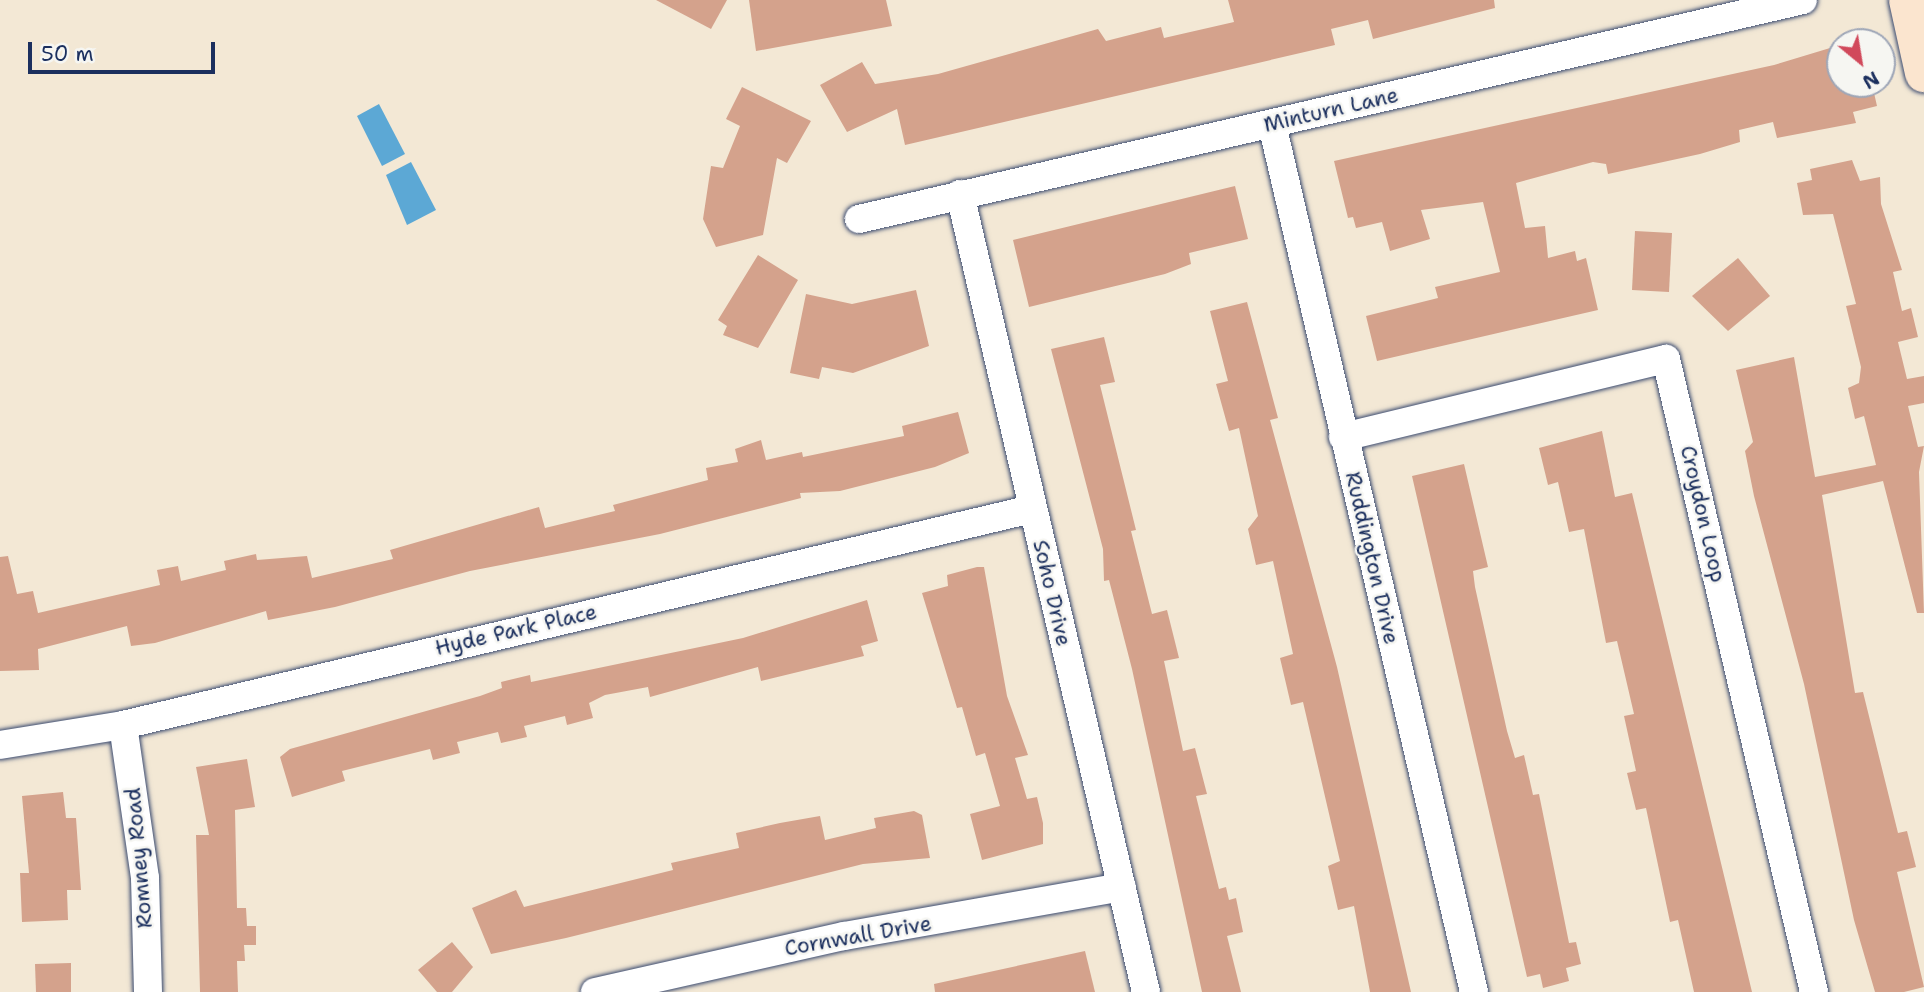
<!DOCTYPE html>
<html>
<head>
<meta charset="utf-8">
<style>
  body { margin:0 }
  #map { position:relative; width:1924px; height:992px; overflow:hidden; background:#f3e8d5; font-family:"Shantell Sans",sans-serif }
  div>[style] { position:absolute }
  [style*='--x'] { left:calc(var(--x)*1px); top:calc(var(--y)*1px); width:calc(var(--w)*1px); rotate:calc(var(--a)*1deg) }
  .water>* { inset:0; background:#5ca8d5 }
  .building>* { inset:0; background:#d4a28c }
  .roads { filter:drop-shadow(0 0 2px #3b4b70) drop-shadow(0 0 2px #3b4b70) }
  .street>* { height:28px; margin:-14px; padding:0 14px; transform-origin:14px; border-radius:14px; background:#fff }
  .secondary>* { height:38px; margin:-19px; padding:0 19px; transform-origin:19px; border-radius:19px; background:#fbe5cf }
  span { translate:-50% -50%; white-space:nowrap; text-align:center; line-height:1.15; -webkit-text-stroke:5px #f6f6f2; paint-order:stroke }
  .street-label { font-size:21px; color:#1b2f5e }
  .north { position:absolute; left:1826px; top:28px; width:70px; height:70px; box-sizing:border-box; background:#f6f6f2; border:2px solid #9ea6b7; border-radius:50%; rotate:150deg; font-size:19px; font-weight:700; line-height:28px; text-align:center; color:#1b2f5e }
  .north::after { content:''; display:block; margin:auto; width:24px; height:32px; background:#d1495b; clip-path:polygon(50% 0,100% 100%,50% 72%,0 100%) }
  .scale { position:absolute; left:28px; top:42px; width:187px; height:32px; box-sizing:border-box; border:4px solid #1b2f5e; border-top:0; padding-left:9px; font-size:21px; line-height:24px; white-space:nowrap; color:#1b2f5e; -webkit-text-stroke:5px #f6f6f2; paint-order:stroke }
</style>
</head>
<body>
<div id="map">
  <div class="water">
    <div style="clip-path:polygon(379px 104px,405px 154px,382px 166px,357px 116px)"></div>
    <div style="clip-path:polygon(411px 162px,436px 210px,407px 225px,386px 175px)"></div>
  </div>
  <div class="building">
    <div style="clip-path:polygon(656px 0,727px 0,711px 29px)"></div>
    <div style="clip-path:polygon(749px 0,886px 0,892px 26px,756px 51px)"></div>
    <div style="clip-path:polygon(1228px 0,1494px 0,1495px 8px,1373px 39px,1368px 20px,1331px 29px,1335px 45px,905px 145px,897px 109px,847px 132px,820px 85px,862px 62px,875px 84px,938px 74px,1098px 29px,1106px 41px,1161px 27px,1164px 38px,1234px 22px)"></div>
    <div style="clip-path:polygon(1840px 45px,1840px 84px,1872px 84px,1877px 106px,1853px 112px,1856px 123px,1777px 138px,1773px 122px,1739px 130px,1740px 142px,1700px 154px,1608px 174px,1606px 164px,1593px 162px,1516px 183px,1525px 228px,1545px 226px,1548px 258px,1575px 251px,1577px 261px,1586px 258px,1598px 310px,1377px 361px,1366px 316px,1438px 298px,1435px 287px,1500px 272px,1483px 202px,1421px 210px,1430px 239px,1390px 251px,1382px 222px,1356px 228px,1353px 217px,1348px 218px,1334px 161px,1774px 65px)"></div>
    <div style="clip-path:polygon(742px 87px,811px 121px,787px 163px,777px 158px,763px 235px,716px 247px,703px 219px,711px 166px,723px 168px,740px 126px,726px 119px)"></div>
    <div style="clip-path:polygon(1852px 160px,1860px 181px,1880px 177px,1881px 204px,1902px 270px,1893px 272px,1902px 311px,1911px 308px,1918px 337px,1898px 342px,1907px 379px,1924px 376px,1924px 403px,1908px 406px,1918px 447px,1924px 446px,1919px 472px,1924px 613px,1917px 613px,1883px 481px,1822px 495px,1855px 693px,1863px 692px,1898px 833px,1907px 831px,1916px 867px,1897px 872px,1924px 987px,1904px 992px,1875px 992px,1854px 920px,1804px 684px,1754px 496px,1745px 451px,1753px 442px,1736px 370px,1794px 357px,1815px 477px,1876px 465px,1864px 416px,1855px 419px,1848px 388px,1859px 383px,1861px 367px,1846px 306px,1856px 304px,1833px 214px,1803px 215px,1797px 183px,1812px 180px,1810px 169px)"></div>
    <div style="clip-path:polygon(1235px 186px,1248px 239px,1189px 253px,1191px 264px,1165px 274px,1029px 307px,1013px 240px)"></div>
    <div style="clip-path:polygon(1635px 231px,1672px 233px,1669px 292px,1632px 290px)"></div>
    <div style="clip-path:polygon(758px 255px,798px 280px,758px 348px,723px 335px,727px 326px,718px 320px)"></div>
    <div style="clip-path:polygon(1738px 258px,1770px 296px,1728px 331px,1692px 296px)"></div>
    <div style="clip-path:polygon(916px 290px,929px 346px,853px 373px,822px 367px,819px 379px,790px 373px,806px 294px,852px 304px)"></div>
    <div style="clip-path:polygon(1247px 302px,1278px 418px,1270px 420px,1337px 667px,1411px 992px,1370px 992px,1354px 906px,1338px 910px,1328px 866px,1340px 861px,1303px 702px,1291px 705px,1280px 658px,1293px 654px,1273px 561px,1256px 565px,1248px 529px,1258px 516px,1239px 428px,1229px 431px,1216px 384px,1228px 381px,1210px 311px)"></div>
    <div style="clip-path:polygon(1104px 337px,1115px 382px,1100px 385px,1136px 530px,1131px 531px,1152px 614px,1167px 610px,1179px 658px,1164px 661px,1183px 751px,1195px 748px,1207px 794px,1196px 796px,1219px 889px,1226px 887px,1229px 900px,1236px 898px,1243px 932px,1227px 936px,1241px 992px,1202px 992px,1132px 669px,1109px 580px,1104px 581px,1103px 549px,1051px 349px)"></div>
    <div style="clip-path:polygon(958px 412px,969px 453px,935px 467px,840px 491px,800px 493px,801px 498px,660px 534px,470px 571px,335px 607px,268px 620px,266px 611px,155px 643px,131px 646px,127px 626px,38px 649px,39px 670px,0 671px,0 557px,8px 556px,17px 594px,33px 591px,38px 613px,160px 585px,157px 570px,178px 566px,181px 581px,226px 570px,224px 561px,256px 554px,257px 560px,307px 556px,312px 578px,393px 559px,390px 550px,539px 507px,545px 528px,615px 511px,613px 505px,708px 480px,706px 468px,738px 462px,735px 449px,761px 440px,766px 460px,802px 452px,803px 457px,904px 436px,902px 426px)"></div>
    <div style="clip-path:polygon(1602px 431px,1615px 497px,1632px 493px,1752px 992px,1694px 992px,1678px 920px,1670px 922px,1646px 808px,1636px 810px,1627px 773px,1636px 771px,1624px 716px,1634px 714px,1617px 641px,1606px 643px,1584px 529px,1569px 532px,1558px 482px,1548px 485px,1539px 448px)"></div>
    <div style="clip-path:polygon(1464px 464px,1488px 567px,1473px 571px,1475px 587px,1507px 731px,1515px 758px,1524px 755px,1533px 795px,1539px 794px,1569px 943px,1576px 942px,1581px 964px,1566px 968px,1569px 981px,1543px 988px,1540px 974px,1527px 977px,1412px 476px)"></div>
    <div style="clip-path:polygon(977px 567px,984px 567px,1007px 696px,1028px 755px,1015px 758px,1027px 799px,1037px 797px,1043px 823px,1043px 844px,982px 860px,970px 814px,1000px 806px,985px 753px,976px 756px,962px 707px,957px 708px,922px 593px,948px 586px,947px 575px)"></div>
    <div style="clip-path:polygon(867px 600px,878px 641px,861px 646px,864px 656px,761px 681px,758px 667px,650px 697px,648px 687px,605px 695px,589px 703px,593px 718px,567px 725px,565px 716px,524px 726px,527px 737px,501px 743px,498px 732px,457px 742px,460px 753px,433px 760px,430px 749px,342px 771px,345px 781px,292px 797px,280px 757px,290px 749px,480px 696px,502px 688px,501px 682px,530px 675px,531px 682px,743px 638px)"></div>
    <div style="clip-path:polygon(247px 759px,255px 807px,235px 810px,237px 908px,246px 908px,247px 926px,256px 926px,256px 945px,244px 945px,245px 961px,237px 961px,238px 992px,200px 992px,196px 835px,209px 835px,196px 767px)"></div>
    <div style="clip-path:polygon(63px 792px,66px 818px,76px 818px,81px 890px,67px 890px,68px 920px,22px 922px,20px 873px,29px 873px,22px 796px)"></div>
    <div style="clip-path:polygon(914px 811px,922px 815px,930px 858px,863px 864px,566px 938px,491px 954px,472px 908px,516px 890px,524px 907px,673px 870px,671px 863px,739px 848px,736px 833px,780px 823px,820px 816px,825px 840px,876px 828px,874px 818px)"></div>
    <div style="clip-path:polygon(452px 942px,473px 967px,452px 992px,437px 992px,418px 970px)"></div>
    <div style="clip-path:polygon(1085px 951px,1095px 992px,935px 992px,934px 984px)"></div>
    <div style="clip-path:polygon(71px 963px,71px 992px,36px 992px,35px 964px)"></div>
  </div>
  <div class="roads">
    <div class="street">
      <div style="--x:1272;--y:124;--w:891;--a:76.9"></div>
      <div style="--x:960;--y:194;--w:819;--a:76.88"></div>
      <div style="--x:859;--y:219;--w:969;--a:-13.06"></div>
      <div style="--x:1343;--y:437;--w:332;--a:-13.6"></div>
      <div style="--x:1666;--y:359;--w:650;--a:76.84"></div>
      <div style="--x:123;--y:725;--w:155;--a:81.8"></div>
      <div style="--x:145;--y:878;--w:114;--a:88.5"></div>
      <div style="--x:0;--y:745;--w:125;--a:-9.2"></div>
      <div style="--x:123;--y:725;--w:934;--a:-13.37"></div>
      <div style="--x:595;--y:992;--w:255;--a:-12.7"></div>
      <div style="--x:844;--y:936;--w:282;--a:-10"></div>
    </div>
    <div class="secondary">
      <div style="--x:1908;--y:0;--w:75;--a:77.6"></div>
    </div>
  </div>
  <div class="street-label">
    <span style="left:1331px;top:110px;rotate:-13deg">Minturn Lane</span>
    <span style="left:1703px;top:514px;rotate:77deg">Croydon Loop</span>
    <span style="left:1372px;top:558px;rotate:77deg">Ruddington Drive</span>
    <span style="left:1052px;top:593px;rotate:77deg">Soho Drive</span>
    <span style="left:516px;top:630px;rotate:-13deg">Hyde Park Place</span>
    <span style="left:139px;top:858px;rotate:-95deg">Romney Road</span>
    <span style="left:858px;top:936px;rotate:-10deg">Cornwall Drive</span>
  </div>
  <div class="north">N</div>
  <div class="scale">50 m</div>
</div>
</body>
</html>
